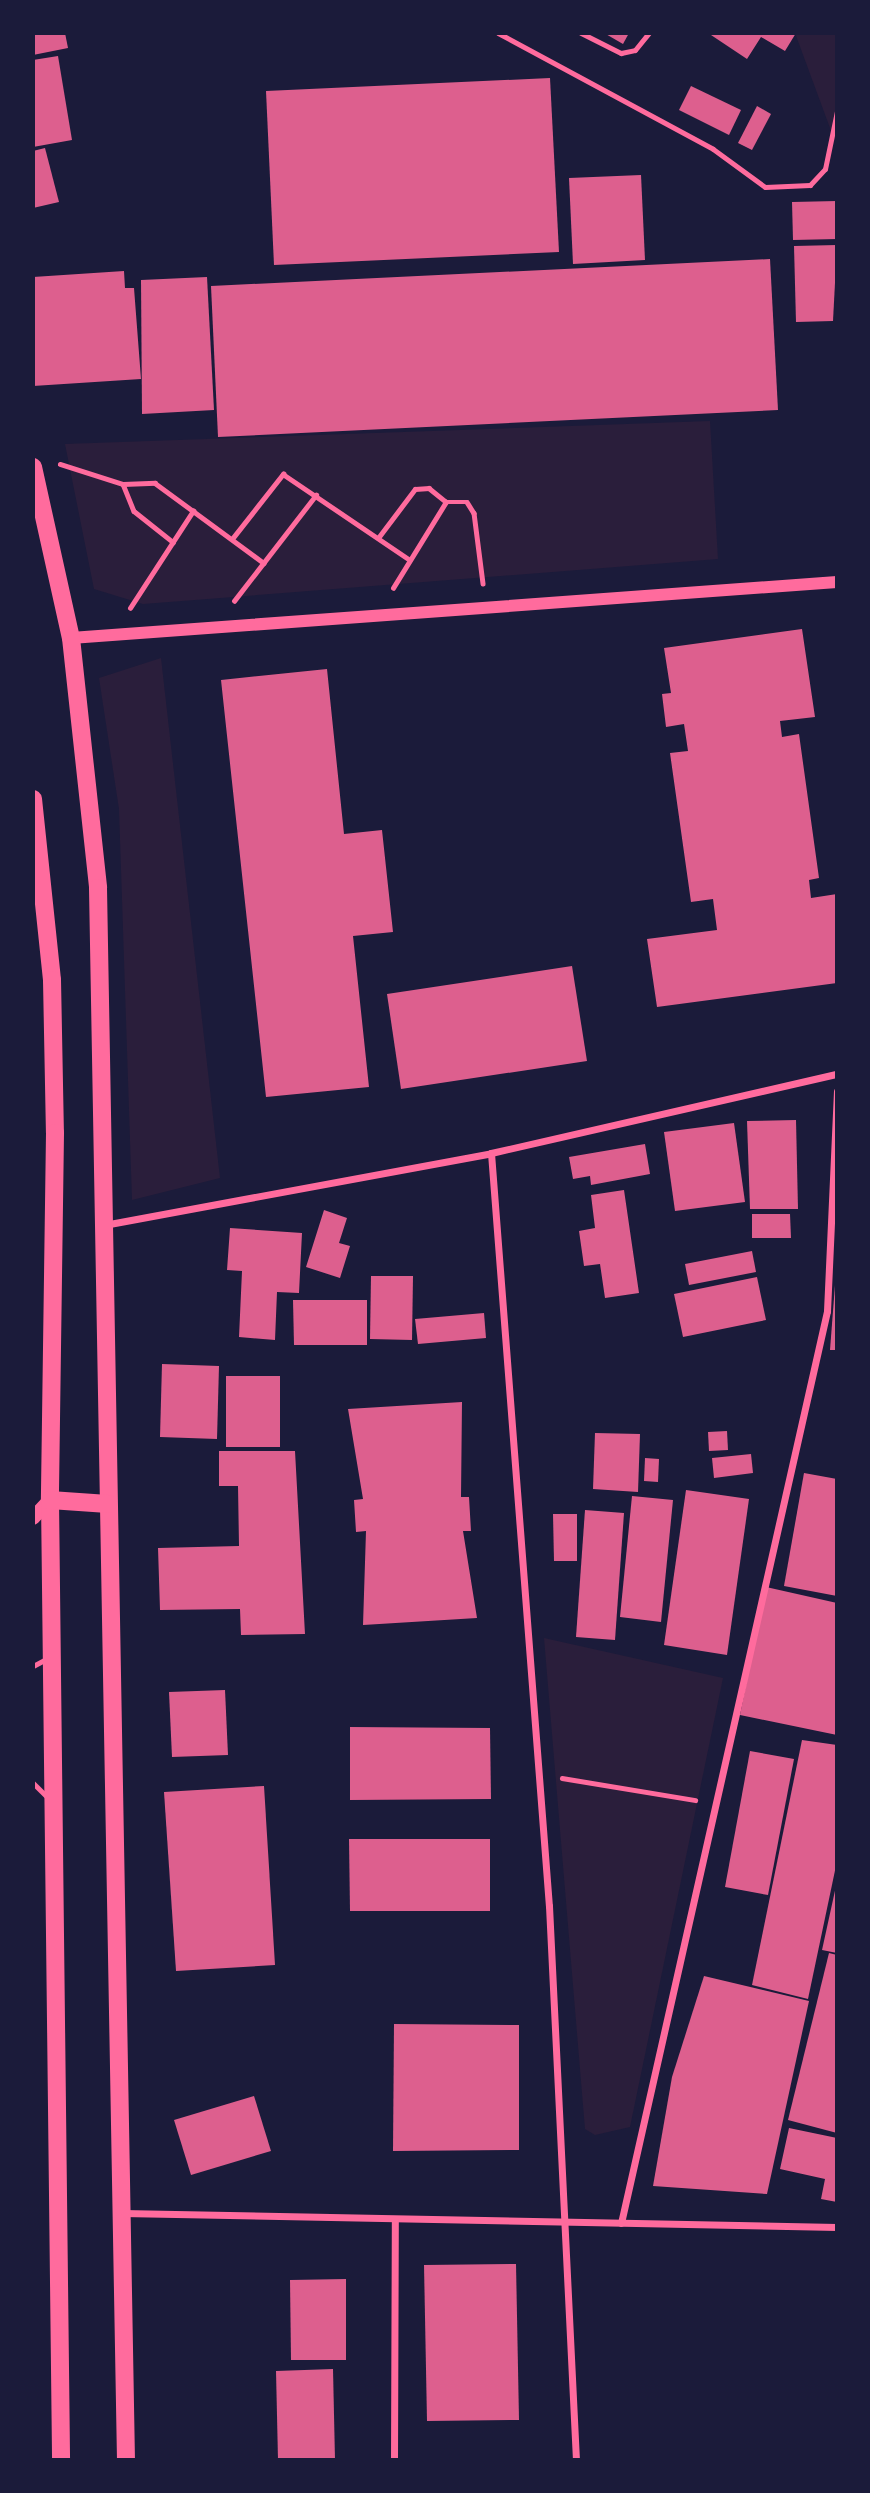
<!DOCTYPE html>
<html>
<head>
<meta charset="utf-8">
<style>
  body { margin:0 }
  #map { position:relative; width:870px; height:2493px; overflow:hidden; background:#1b1b3a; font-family:"Sofia Sans Condensed",sans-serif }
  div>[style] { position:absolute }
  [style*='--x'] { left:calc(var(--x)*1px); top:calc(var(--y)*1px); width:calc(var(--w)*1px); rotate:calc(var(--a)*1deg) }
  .green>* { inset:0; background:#2a1e3b }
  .building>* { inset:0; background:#dd5f8e }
  .path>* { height:4.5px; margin:-2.25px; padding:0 2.25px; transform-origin:2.25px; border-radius:2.25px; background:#ff6b9d }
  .service>* { height:5px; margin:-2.5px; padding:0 2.5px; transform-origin:2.5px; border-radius:2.5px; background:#ff6b9d }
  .minor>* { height:7px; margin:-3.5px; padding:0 3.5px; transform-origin:3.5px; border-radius:3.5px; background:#ff6b9d }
  .tertiary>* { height:12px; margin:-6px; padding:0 6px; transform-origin:6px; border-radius:6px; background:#ff6b9d }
  .secondary>* { height:14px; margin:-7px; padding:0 7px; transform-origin:7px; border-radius:7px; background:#ff6b9d }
  .primary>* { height:18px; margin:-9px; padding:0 9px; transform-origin:9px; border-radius:9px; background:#ff6b9d }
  span { translate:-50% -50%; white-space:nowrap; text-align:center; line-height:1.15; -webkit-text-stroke:6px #1b1b3a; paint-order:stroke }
  .frame { position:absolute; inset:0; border:35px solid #1b1b3a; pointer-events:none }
</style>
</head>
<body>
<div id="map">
  <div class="green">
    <div style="clip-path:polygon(795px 33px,837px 33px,837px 147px)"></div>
    <div style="clip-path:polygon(710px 421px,718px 559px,143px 604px,94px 589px,65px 444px)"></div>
    <div style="clip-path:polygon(161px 658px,220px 1178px,132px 1200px,119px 809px,99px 678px)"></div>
    <div style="clip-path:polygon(544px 1638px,723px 1678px,630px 2127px,595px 2135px,585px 2129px)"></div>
  </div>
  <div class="building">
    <div style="clip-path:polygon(33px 33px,65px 33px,68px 48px,33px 55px)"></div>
    <div style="clip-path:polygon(604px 33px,629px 33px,623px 44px)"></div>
    <div style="clip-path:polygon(708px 33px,796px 33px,785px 51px,761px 37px,747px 59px)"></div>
    <div style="clip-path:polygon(58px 56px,72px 140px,33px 147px,33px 60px)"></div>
    <div style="clip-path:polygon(550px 78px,559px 252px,274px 265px,266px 91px)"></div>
    <div style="clip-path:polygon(691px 86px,741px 110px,729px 135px,679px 110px)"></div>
    <div style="clip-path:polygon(757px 106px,771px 114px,752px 150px,738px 143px)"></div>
    <div style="clip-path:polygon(45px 148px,59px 202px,33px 208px,33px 151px)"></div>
    <div style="clip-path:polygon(641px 175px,645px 260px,573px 264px,569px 178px)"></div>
    <div style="clip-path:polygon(837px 201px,837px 239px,793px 240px,792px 202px)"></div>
    <div style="clip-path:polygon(837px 245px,833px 321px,796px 322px,794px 246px)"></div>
    <div style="clip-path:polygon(770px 259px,778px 410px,218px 437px,211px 286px)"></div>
    <div style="clip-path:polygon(124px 271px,125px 288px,134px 288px,141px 379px,33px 386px,33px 277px)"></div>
    <div style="clip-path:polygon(207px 277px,214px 410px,142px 414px,141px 280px)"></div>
    <div style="clip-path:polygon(802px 629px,815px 717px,780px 721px,782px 737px,799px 734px,819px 878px,809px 880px,811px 898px,837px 894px,837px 983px,657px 1007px,647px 939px,717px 930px,713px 899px,691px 902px,670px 753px,688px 751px,684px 724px,666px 727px,662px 694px,671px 693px,664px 648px)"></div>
    <div style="clip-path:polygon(327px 669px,344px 834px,382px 830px,393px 932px,353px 936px,369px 1087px,266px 1097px,221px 680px)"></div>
    <div style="clip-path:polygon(572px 966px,587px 1061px,401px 1089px,387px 994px)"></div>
    <div style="clip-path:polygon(796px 1120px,798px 1209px,750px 1209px,747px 1121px)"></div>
    <div style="clip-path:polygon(734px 1123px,745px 1202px,675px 1211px,664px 1132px)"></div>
    <div style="clip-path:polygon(645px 1144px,650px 1174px,591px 1185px,590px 1176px,573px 1179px,569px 1157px)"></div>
    <div style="clip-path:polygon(624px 1190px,639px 1293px,605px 1298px,600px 1264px,584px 1266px,579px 1231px,595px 1228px,591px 1195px)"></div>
    <div style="clip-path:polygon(324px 1210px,347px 1218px,339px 1243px,350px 1246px,340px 1278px,306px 1267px)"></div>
    <div style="clip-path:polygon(752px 1214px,790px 1214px,791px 1238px,752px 1238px)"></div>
    <div style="clip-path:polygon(230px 1228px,302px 1233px,299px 1293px,277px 1292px,275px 1340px,239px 1337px,242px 1271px,227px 1270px)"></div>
    <div style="clip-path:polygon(752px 1251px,756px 1272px,689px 1285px,685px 1264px)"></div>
    <div style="clip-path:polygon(371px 1276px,413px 1276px,412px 1340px,370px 1339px)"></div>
    <div style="clip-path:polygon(757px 1277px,766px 1320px,683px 1337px,674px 1294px)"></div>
    <div style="clip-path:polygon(835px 1285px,837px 1285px,837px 1350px,830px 1350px)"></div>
    <div style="clip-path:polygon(293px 1300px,367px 1300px,367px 1345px,294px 1345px)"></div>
    <div style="clip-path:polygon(484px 1313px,486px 1338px,418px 1344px,415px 1319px)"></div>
    <div style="clip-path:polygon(162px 1364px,219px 1366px,217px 1439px,160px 1437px)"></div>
    <div style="clip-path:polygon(226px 1376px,280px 1376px,280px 1447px,226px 1447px)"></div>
    <div style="clip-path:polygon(462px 1402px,461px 1497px,469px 1497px,471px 1531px,463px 1531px,477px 1618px,363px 1625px,366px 1531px,356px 1532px,354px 1500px,363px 1499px,348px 1409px)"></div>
    <div style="clip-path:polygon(727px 1431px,728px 1450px,709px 1451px,708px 1432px)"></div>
    <div style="clip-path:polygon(595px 1433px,640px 1434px,638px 1492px,593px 1489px)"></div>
    <div style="clip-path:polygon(219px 1451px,295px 1451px,305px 1634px,241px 1635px,240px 1609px,160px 1610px,158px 1548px,239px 1546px,238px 1486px,219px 1486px)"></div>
    <div style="clip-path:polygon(751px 1454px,753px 1473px,714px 1478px,712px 1458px)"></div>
    <div style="clip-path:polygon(645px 1458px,659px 1459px,658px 1482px,644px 1481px)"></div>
    <div style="clip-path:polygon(804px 1473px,837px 1479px,837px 1596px,784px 1586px)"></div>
    <div style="clip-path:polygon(686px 1490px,749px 1499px,727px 1655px,664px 1645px)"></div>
    <div style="clip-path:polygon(632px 1496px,673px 1500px,661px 1622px,620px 1617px)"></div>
    <div style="clip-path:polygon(585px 1510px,624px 1513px,615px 1640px,576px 1637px)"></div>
    <div style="clip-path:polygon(553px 1514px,577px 1514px,577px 1561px,554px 1561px)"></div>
    <div style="clip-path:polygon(766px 1587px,837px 1603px,837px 1735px,740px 1715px)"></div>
    <div style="clip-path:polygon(225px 1690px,228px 1755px,172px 1757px,169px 1692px)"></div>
    <div style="clip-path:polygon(350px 1727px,490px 1728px,491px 1799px,350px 1800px)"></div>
    <div style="clip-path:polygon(802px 1740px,837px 1745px,837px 1861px,808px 1999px,752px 1985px)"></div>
    <div style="clip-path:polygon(750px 1751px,794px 1759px,768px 1895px,725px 1887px)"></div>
    <div style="clip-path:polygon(264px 1786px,275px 1965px,176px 1971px,164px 1792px)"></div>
    <div style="clip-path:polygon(349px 1839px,490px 1839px,490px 1911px,350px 1911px)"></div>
    <div style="clip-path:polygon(836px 1886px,837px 1886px,837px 1953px,822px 1950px)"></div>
    <div style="clip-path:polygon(829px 1953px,837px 1955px,837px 2133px,788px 2120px)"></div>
    <div style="clip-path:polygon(704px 1976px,809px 2001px,767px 2194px,653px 2186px,672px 2077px)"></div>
    <div style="clip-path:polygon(394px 2024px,519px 2025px,519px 2150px,393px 2151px)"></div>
    <div style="clip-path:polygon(254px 2096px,271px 2151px,191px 2175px,174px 2120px)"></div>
    <div style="clip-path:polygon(789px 2128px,837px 2138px,837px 2202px,821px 2199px,825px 2179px,780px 2169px)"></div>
    <div style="clip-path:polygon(516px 2264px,519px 2420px,427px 2421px,424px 2265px)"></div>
    <div style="clip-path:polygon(346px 2279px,346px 2360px,291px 2360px,290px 2280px)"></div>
    <div style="clip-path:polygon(333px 2369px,335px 2460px,278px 2460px,276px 2371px)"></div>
  </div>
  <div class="path">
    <div style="--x:60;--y:464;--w:66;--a:17.6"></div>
    <div style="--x:123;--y:484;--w:29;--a:68"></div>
    <div style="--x:134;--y:511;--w:50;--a:38.5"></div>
    <div style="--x:123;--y:484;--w:32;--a:-2"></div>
    <div style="--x:155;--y:483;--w:135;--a:36.3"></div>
    <div style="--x:378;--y:538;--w:61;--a:-52.9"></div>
    <div style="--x:415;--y:489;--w:14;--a:-4"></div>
    <div style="--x:429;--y:488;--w:22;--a:39"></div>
    <div style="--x:446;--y:502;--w:21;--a:0"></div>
    <div style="--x:467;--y:502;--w:13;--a:58"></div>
    <div style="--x:474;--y:513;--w:71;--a:82.7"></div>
    <div style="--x:232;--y:539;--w:83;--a:-51.9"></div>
    <div style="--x:283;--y:474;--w:153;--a:34.1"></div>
    <div style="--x:393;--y:588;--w:101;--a:-58.4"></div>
    <div style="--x:234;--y:601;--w:134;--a:-52.3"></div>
    <div style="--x:130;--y:608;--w:116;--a:-57"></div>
    <div style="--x:562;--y:1778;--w:135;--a:9.4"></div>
  </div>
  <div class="service">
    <div style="--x:498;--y:33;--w:244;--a:28.3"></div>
    <div style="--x:713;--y:149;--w:64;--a:36.2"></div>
    <div style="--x:765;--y:187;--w:45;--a:-2.5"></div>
    <div style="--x:810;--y:185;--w:22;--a:-47"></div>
    <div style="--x:825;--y:169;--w:59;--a:-78.3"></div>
    <div style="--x:581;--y:33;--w:45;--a:26.6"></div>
    <div style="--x:621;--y:53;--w:14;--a:-12"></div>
    <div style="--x:635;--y:50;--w:22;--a:-51"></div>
    <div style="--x:33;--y:1666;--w:17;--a:-28"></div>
    <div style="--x:33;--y:1783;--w:21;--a:45"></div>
  </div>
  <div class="minor">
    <div style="--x:491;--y:1153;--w:755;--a:85.6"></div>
    <div style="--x:549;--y:1906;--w:555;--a:87.21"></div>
    <div style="--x:104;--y:1225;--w:394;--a:-10.5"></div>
    <div style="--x:491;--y:1153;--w:355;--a:-12.9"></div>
    <div style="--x:122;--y:2213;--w:715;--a:1.12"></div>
    <div style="--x:621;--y:2223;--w:935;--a:-77.27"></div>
    <div style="--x:827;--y:1311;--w:220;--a:-87.4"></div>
    <div style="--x:394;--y:2460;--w:240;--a:-89.8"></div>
  </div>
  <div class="tertiary">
    <div style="--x:71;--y:638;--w:768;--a:-4.18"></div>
  </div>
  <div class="secondary">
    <div style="--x:33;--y:1518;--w:25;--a:-47"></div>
  </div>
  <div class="primary">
    <div style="--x:33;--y:467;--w:175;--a:77.5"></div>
    <div style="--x:71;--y:638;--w:251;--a:83.8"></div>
    <div style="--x:98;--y:888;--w:1572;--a:88.98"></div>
    <div style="--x:33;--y:799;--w:182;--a:84"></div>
    <div style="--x:52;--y:980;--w:153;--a:88.9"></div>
    <div style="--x:55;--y:1133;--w:367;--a:90.8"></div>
    <div style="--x:50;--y:1500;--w:960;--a:89.34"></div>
    <div style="--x:50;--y:1500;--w:58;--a:3.9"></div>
  </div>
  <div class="frame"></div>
</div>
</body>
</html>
